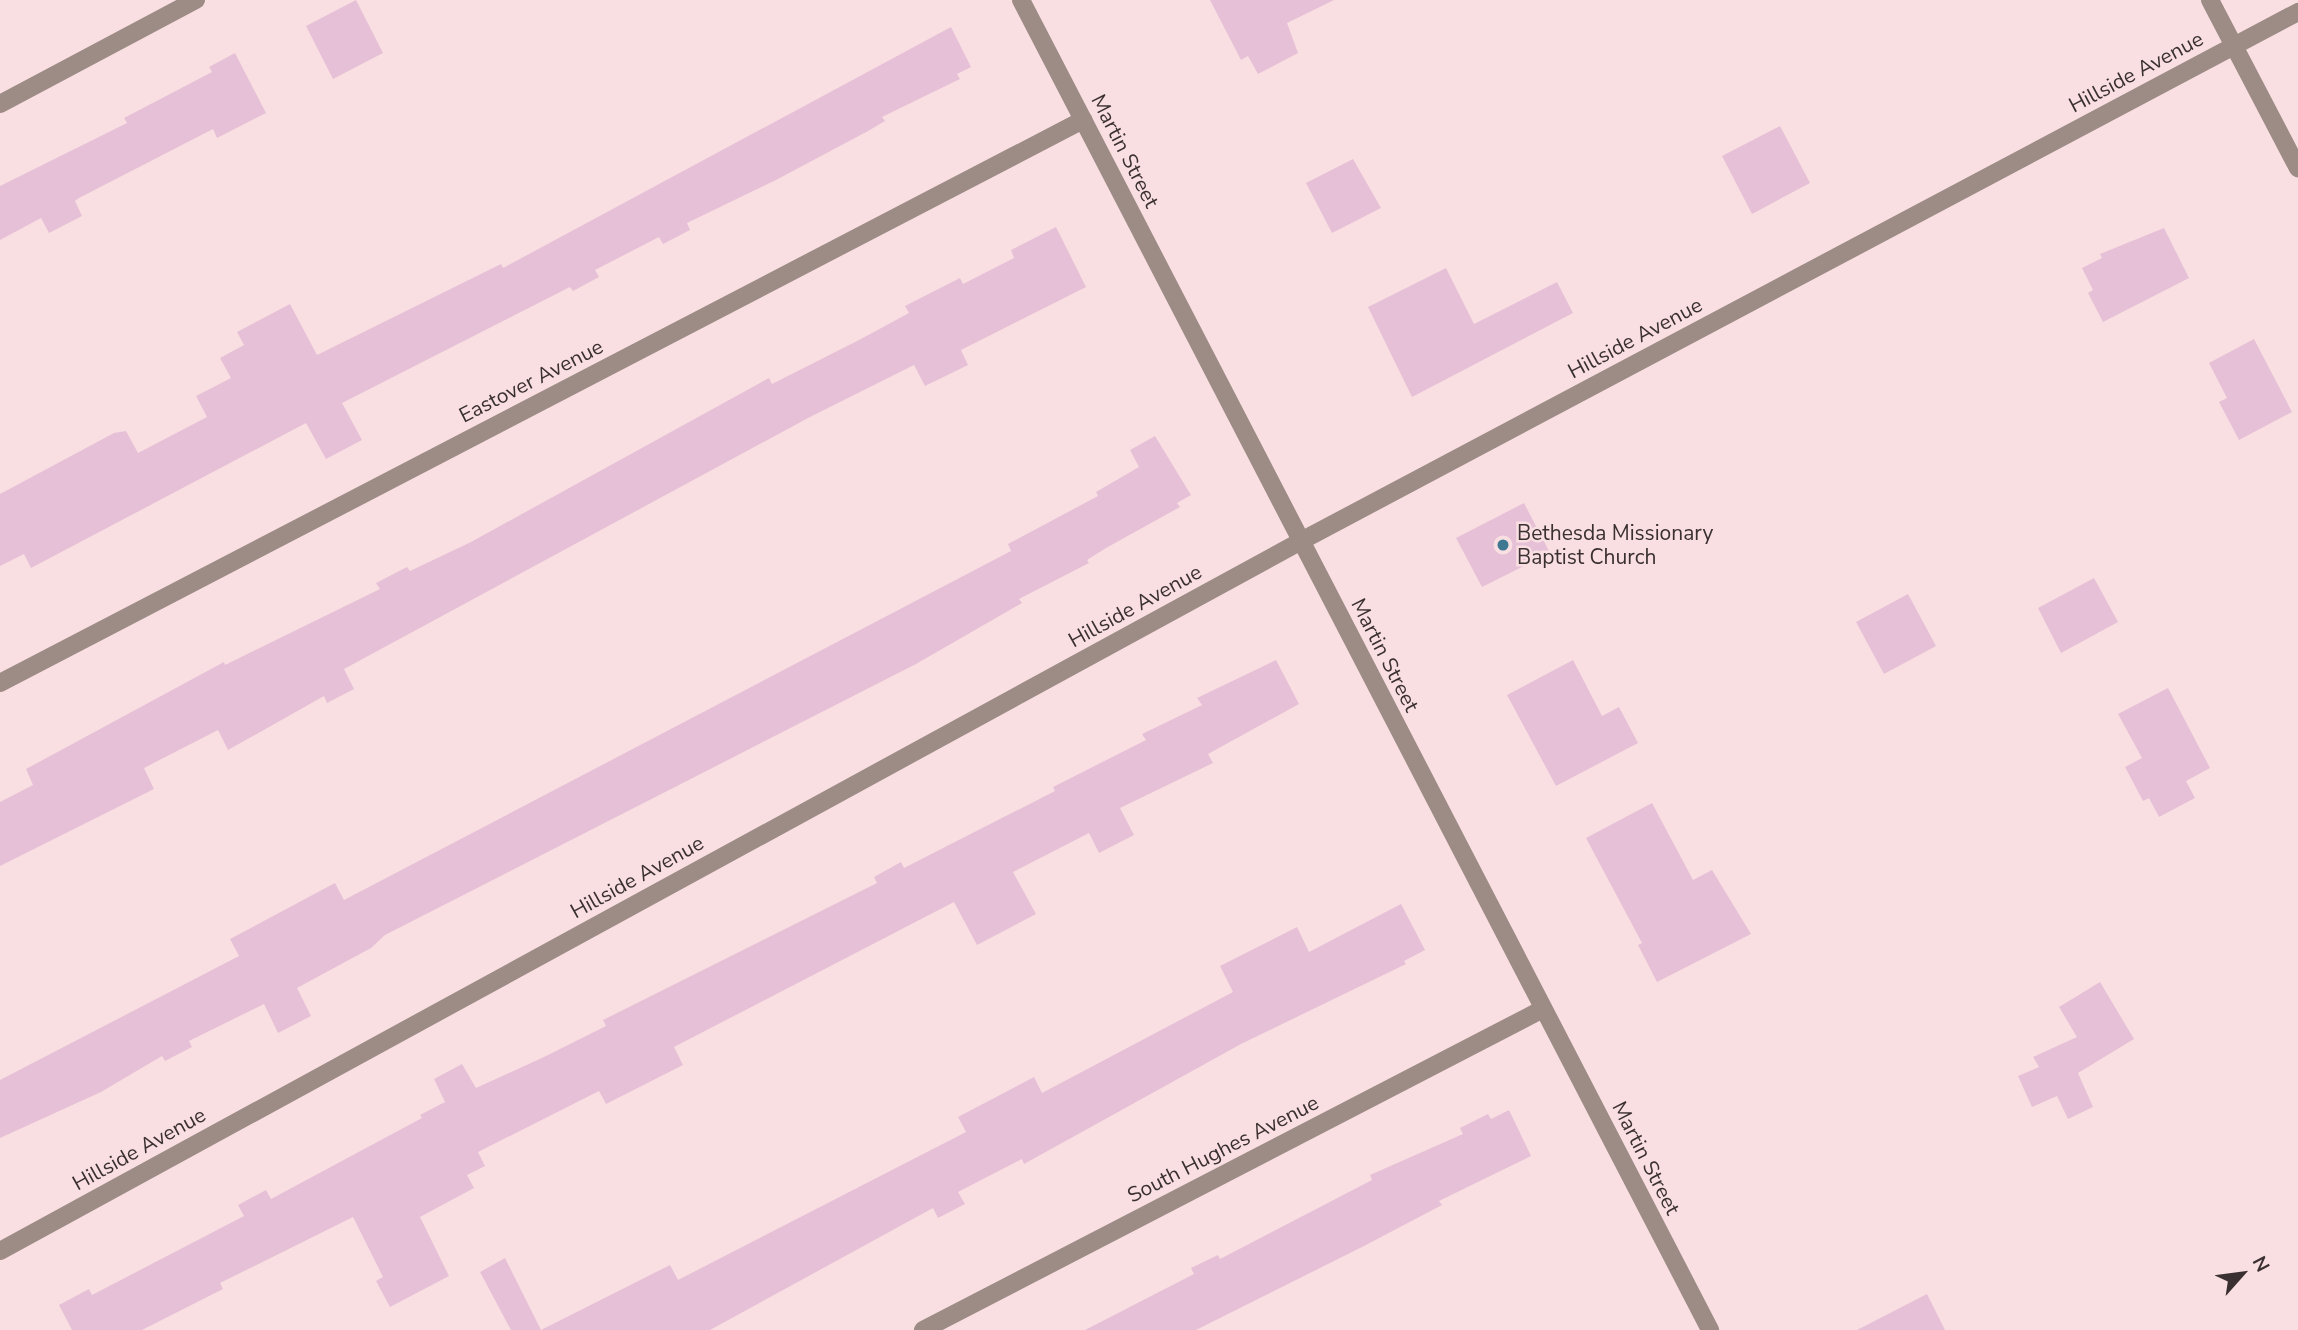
<!DOCTYPE html>
<html>
<head>
<meta charset="utf-8">
<style>
  body { margin:0 }
  #map { position:relative; width:2298px; height:1330px; overflow:hidden; background:#f9dfe2; font-family:"Nunito Sans",sans-serif }
  div>[style] { position:absolute }
  [style*='--x'] { left:calc(var(--x)*1px); top:calc(var(--y)*1px); width:calc(var(--w)*1px); rotate:calc(var(--a)*1deg) }
  .building>* { inset:0; background:#e6c0d6 }
  .minor>* { height:18px; margin:-9px; padding:0 9px; transform-origin:9px; border-radius:9px; background:#9d8b85 }
  .dots>* { width:19px; height:19px; translate:-50% -50%; box-sizing:border-box; border:4px solid #f9dfe2; border-radius:50% }
  span { translate:-50% -50%; white-space:nowrap; text-align:center; line-height:1.15; -webkit-text-stroke:5px #f9dfe2; paint-order:stroke }
  .street-label { font-size:21px; color:#3a3031 }
  .poi-label { font-size:21px; color:#3a3031 }
  .left { translate:0 -50%; text-align:left }
  .north { position:absolute; left:2207px; top:1239px; width:70px; height:70px; -webkit-text-stroke:5px #f9dfe2; paint-order:stroke; rotate:62deg; font-size:19px; font-weight:700; line-height:28px; text-align:center; color:#3a3031 }
  .north::after { content:''; display:block; margin:auto; width:24px; height:32px; background:#3a3031; clip-path:polygon(50% 0,100% 100%,50% 72%,0 100%) }
</style>
</head>
<body>
<div id="map">
  <div class="building">
    <div style="clip-path:polygon(356px 0,383px 53px,333px 79px,306px 26px)"></div>
    <div style="clip-path:polygon(1210px 0,1334px 0,1287px 23px,1298px 53px,1258px 74px,1248px 56px,1241px 60px)"></div>
    <div style="clip-path:polygon(951px 27px,971px 67px,957px 74px,960px 79px,882px 117px,885px 121px,868px 131px,776px 180px,687px 223px,690px 230px,663px 244px,659px 237px,595px 270px,599px 277px,573px 291px,570px 287px,342px 403px,362px 440px,326px 459px,306px 423px,31px 568px,24px 554px,0 566px,0 494px,114px 433px,126px 431px,138px 453px,207px 417px,196px 396px,231px 378px,220px 358px,244px 345px,237px 332px,290px 304px,317px 355px,501px 264px,503px 268px)"></div>
    <div style="clip-path:polygon(235px 53px,266px 113px,217px 138px,213px 129px,79px 198px,75px 201px,82px 216px,49px 233px,41px 218px,0 240px,0 186px,127px 123px,124px 118px,212px 72px,209px 67px)"></div>
    <div style="clip-path:polygon(1780px 126px,1810px 183px,1752px 214px,1722px 156px)"></div>
    <div style="clip-path:polygon(1353px 159px,1381px 208px,1332px 233px,1306px 183px)"></div>
    <div style="clip-path:polygon(1056px 227px,1086px 287px,961px 350px,968px 365px,925px 386px,914px 365px,808px 418px,344px 669px,354px 689px,327px 703px,324px 696px,228px 750px,218px 730px,144px 768px,154px 789px,0 866px,0 802px,33px 785px,26px 769px,224px 662px,225px 665px,380px 589px,376px 583px,407px 567px,410px 571px,471px 542px,769px 378px,772px 384px,859px 340px,909px 313px,905px 306px,960px 278px,963px 284px,1014px 258px,1011px 250px)"></div>
    <div style="clip-path:polygon(2164px 228px,2189px 278px,2103px 322px,2088px 293px,2093px 290px,2082px 268px,2102px 258px,2100px 254px)"></div>
    <div style="clip-path:polygon(1446px 268px,1474px 324px,1557px 282px,1573px 313px,1412px 397px,1368px 307px)"></div>
    <div style="clip-path:polygon(2254px 339px,2292px 412px,2239px 440px,2219px 402px,2227px 398px,2209px 363px)"></div>
    <div style="clip-path:polygon(1155px 436px,1191px 495px,1177px 503px,1180px 507px,1106px 548px,1087px 560px,1089px 563px,1019px 599px,1022px 603px,916px 664px,385px 935px,371px 948px,297px 988px,311px 1016px,278px 1033px,264px 1004px,189px 1041px,192px 1047px,165px 1061px,162px 1056px,101px 1092px,0 1138px,0 1080px,239px 956px,230px 939px,335px 883px,344px 900px,1011px 551px,1008px 544px,1098px 496px,1096px 492px,1139px 467px,1130px 450px)"></div>
    <div style="clip-path:polygon(1524px 503px,1550px 553px,1482px 587px,1456px 538px)"></div>
    <div style="clip-path:polygon(2094px 578px,2118px 622px,2061px 653px,2038px 608px)"></div>
    <div style="clip-path:polygon(1908px 594px,1936px 646px,1884px 674px,1856px 622px)"></div>
    <div style="clip-path:polygon(1276px 660px,1299px 704px,1208px 754px,1213px 763px,1120px 808px,1134px 835px,1099px 853px,1089px 833px,1013px 872px,1036px 914px,977px 945px,954px 902px,674px 1047px,683px 1065px,606px 1104px,599px 1091px,478px 1152px,485px 1166px,467px 1175px,474px 1188px,420px 1217px,449px 1276px,390px 1307px,376px 1281px,383px 1277px,353px 1217px,220px 1283px,223px 1289px,142px 1330px,72px 1330px,59px 1305px,89px 1289px,92px 1295px,244px 1216px,238px 1205px,266px 1190px,271px 1199px,422px 1118px,420px 1115px,445px 1102px,434px 1079px,462px 1064px,476px 1088px,544px 1057px,606px 1026px,603px 1020px,877px 883px,874px 877px,901px 862px,904px 868px,1055px 791px,1053px 787px,1146px 740px,1142px 734px,1202px 705px,1197px 698px)"></div>
    <div style="clip-path:polygon(1573px 660px,1602px 716px,1619px 707px,1638px 743px,1556px 786px,1507px 695px)"></div>
    <div style="clip-path:polygon(2168px 688px,2210px 768px,2186px 781px,2195px 798px,2159px 817px,2149px 798px,2143px 801px,2125px 767px,2142px 758px,2118px 714px)"></div>
    <div style="clip-path:polygon(1652px 803px,1693px 880px,1712px 870px,1751px 934px,1657px 982px,1638px 945px,1642px 943px,1586px 838px)"></div>
    <div style="clip-path:polygon(1401px 904px,1425px 950px,1404px 961px,1406px 964px,1241px 1044px,1024px 1164px,1022px 1159px,958px 1192px,965px 1204px,938px 1218px,933px 1208px,710px 1330px,511px 1330px,480px 1272px,505px 1258px,541px 1330px,670px 1265px,678px 1280px,966px 1132px,958px 1117px,1034px 1077px,1042px 1093px,1233px 992px,1220px 966px,1297px 927px,1309px 952px)"></div>
    <div style="clip-path:polygon(2100px 982px,2134px 1039px,2078px 1073px,2093px 1107px,2068px 1119px,2057px 1096px,2032px 1107px,2018px 1076px,2039px 1067px,2033px 1057px,2077px 1037px,2059px 1007px)"></div>
    <div style="clip-path:polygon(1509px 1110px,1531px 1156px,1439px 1201px,1442px 1205px,1364px 1246px,1196px 1330px,1085px 1330px,1194px 1274px,1191px 1268px,1218px 1255px,1220px 1259px,1372px 1180px,1370px 1175px,1463px 1134px,1460px 1128px,1488px 1114px,1491px 1119px)"></div>
    <div style="clip-path:polygon(1927px 1294px,1945px 1330px,1857px 1330px)"></div>
  </div>
  <div class="minor">
    <div style="--x:1021;--y:0;--w:1498;--a:62.61"></div>
    <div style="--x:2210;--y:0;--w:190;--a:62.4"></div>
    <div style="--x:0;--y:104;--w:222;--a:-28"></div>
    <div style="--x:0;--y:683;--w:1221;--a:-27.47"></div>
    <div style="--x:0;--y:1251;--w:1482;--a:-28.62"></div>
    <div style="--x:1301;--y:541;--w:1129;--a:-27.95"></div>
    <div style="--x:923;--y:1330;--w:698;--a:-27.37"></div>
  </div>
  <div class="dots">
    <div style="left:1503px;top:545px;background:#3e7991"></div>
  </div>
  <div class="street-label">
    <span style="left:2136px;top:72px;rotate:-28deg">Hillside Avenue</span>
    <span style="left:1125px;top:151px;rotate:63deg">Martin Street</span>
    <span style="left:1635px;top:338px;rotate:-28deg">Hillside Avenue</span>
    <span style="left:531px;top:381px;rotate:-27deg">Eastover Avenue</span>
    <span style="left:1135px;top:606px;rotate:-29deg">Hillside Avenue</span>
    <span style="left:1385px;top:655px;rotate:63deg">Martin Street</span>
    <span style="left:637px;top:877px;rotate:-29deg">Hillside Avenue</span>
    <span style="left:139px;top:1149px;rotate:-29deg">Hillside Avenue</span>
    <span style="left:1223px;top:1149px;rotate:-27deg">South Hughes Avenue</span>
    <span style="left:1646px;top:1158px;rotate:63deg">Martin Street</span>
  </div>
  <div class="poi-label">
    <span class="left" style="left:1517px;top:545px">Bethesda Missionary<br>Baptist Church</span>
  </div>
  <div class="north">N</div>
</div>
</body>
</html>
